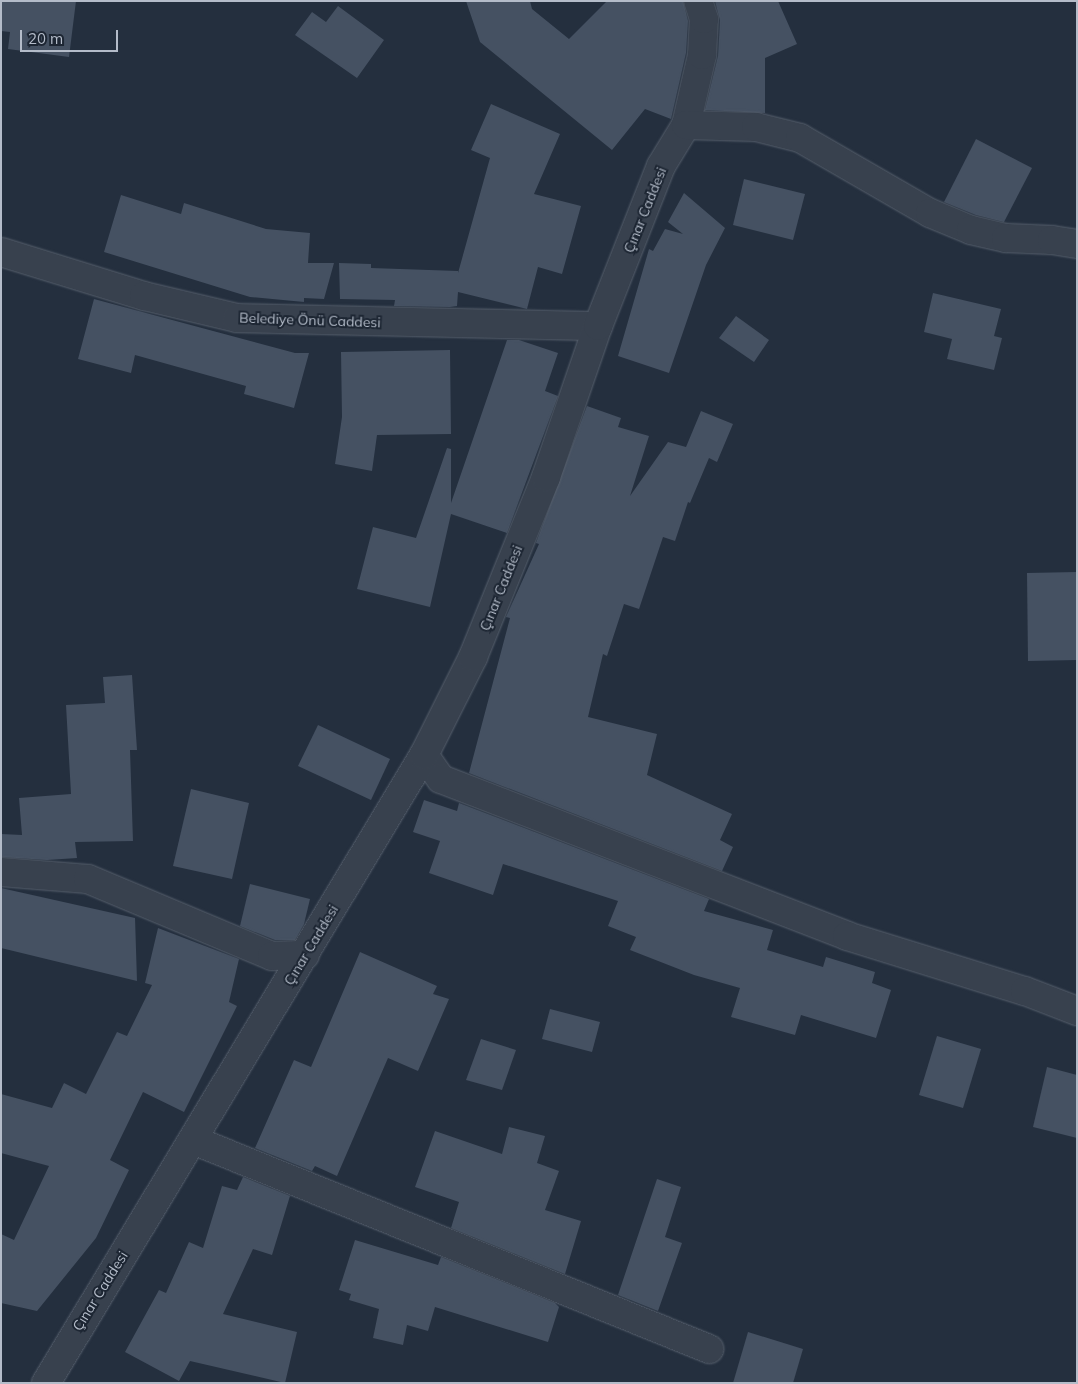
<!DOCTYPE html>
<html>
<head>
<meta charset="utf-8">
<style>
  body { margin:0 }
  #map { position:relative; width:1078px; height:1384px; overflow:hidden; background:#242f3e; font-family:Mulish,sans-serif }
  div>[style] { position:absolute }
  [style*='--x'] { left:calc(var(--x)*1px); top:calc(var(--y)*1px); width:calc(var(--w)*1px); rotate:calc(var(--a)*1deg) }
  .building>* { inset:0; background:#455162 }
  .roads { filter:drop-shadow(0 0 1px #565f6c) drop-shadow(0 0 1px #565f6c) }
  .minor>* { height:28px; margin:-14px; padding:0 14px; transform-origin:14px; border-radius:14px; background:#38414e }
  span { translate:-50% -50%; white-space:nowrap; text-align:center; line-height:1.15; -webkit-text-stroke:4px #1d2633; paint-order:stroke }
  .street-label { font-size:14px; color:#b4bcc9 }
  .frame { position:absolute; inset:0; border:2px solid #b4bcc9; pointer-events:none }
  .scale { position:absolute; left:20px; top:30px; width:98px; height:22px; box-sizing:border-box; border:2px solid #b4bcc9; border-top:0; padding-left:6px; font-size:15px; line-height:18px; white-space:nowrap; color:#b4bcc9; -webkit-text-stroke:4px #1d2633; paint-order:stroke }
</style>
</head>
<body>
<div id="map">
  <div class="building">
    <div style="clip-path:polygon(1px 1px,76px 1px,69px 57px,8px 49px,10px 32px,1px 31px)"></div>
    <div style="clip-path:polygon(466px 1px,530px 1px,532px 9px,569px 39px,607px 1px,683px 1px,688px 21px,686px 53px,671px 119px,645px 109px,612px 150px,480px 42px)"></div>
    <div style="clip-path:polygon(715px 1px,778px 1px,797px 44px,765px 58px,765px 113px,705px 110px,718px 56px,720px 20px)"></div>
    <div style="clip-path:polygon(338px 6px,384px 40px,357px 78px,295px 35px,312px 12px,326px 22px)"></div>
    <div style="clip-path:polygon(491px 104px,560px 134px,534px 194px,581px 206px,562px 274px,538px 267px,527px 309px,458px 292px,457px 306px,450px 307px,394px 306px,395px 300px,340px 299px,339px 263px,371px 264px,371px 268px,458px 271px,458px 273px,490px 158px,471px 150px)"></div>
    <div style="clip-path:polygon(976px 139px,1032px 168px,1004px 222px,976px 215px,944px 202px)"></div>
    <div style="clip-path:polygon(744px 179px,805px 194px,793px 240px,733px 225px)"></div>
    <div style="clip-path:polygon(684px 193px,725px 228px,706px 265px,669px 373px,618px 356px,649px 249px,653px 251px,665px 229px,683px 234px,668px 222px)"></div>
    <div style="clip-path:polygon(121px 195px,181px 214px,184px 203px,266px 229px,310px 233px,308px 263px,334px 263px,324px 299px,304px 298px,304px 302px,250px 297px,104px 252px)"></div>
    <div style="clip-path:polygon(933px 293px,1001px 309px,994px 336px,1002px 338px,994px 370px,947px 359px,952px 339px,924px 332px)"></div>
    <div style="clip-path:polygon(94px 299px,295px 353px,309px 353px,294px 408px,244px 394px,246px 386px,135px 355px,131px 373px,78px 359px)"></div>
    <div style="clip-path:polygon(736px 316px,769px 340px,754px 362px,719px 338px)"></div>
    <div style="clip-path:polygon(507px 340px,519px 340px,558px 353px,545px 391px,558px 396px,507px 533px,451px 514px,430px 607px,357px 589px,373px 527px,416px 538px,447px 448px,451px 449px,451px 503px)"></div>
    <div style="clip-path:polygon(450px 350px,451px 434px,377px 435px,372px 471px,335px 464px,342px 417px,341px 352px)"></div>
    <div style="clip-path:polygon(587px 406px,621px 418px,618px 427px,649px 436px,630px 496px,668px 442px,686px 447px,701px 411px,733px 424px,717px 462px,709px 458px,690px 503px,688px 502px,675px 541px,663px 537px,639px 609px,624px 604px,607px 656px,603px 654px,588px 717px,657px 734px,647px 775px,732px 814px,720px 840px,733px 847px,722px 871px,469px 773px,510px 618px,506px 617px,539px 544px,536px 543px)"></div>
    <div style="clip-path:polygon(1077px 572px,1077px 660px,1028px 661px,1027px 573px)"></div>
    <div style="clip-path:polygon(132px 675px,137px 750px,130px 750px,133px 841px,75px 842px,77px 858px,47px 860px,1px 857px,1px 834px,22px 835px,19px 798px,71px 794px,66px 705px,105px 703px,103px 677px)"></div>
    <div style="clip-path:polygon(318px 725px,390px 759px,371px 800px,298px 766px)"></div>
    <div style="clip-path:polygon(191px 789px,249px 803px,232px 879px,173px 866px)"></div>
    <div style="clip-path:polygon(424px 800px,457px 811px,459px 803px,709px 899px,704px 911px,773px 930px,767px 950px,823px 967px,826px 957px,875px 972px,872px 983px,891px 990px,876px 1038px,801px 1015px,795px 1035px,731px 1017px,740px 988px,694px 975px,630px 950px,636px 937px,608px 926px,618px 901px,503px 864px,493px 895px,429px 873px,440px 841px,413px 832px)"></div>
    <div style="clip-path:polygon(250px 884px,310px 899px,304px 924px,295px 940px,275px 940px,240px 926px)"></div>
    <div style="clip-path:polygon(1px 888px,135px 918px,137px 981px,1px 948px)"></div>
    <div style="clip-path:polygon(158px 928px,239px 959px,229px 1002px,237px 1006px,184px 1112px,143px 1092px,110px 1160px,129px 1170px,96px 1238px,37px 1311px,1px 1303px,1px 1234px,14px 1240px,49px 1166px,1px 1153px,1px 1094px,52px 1108px,64px 1083px,86px 1094px,117px 1032px,127px 1036px,152px 985px,145px 983px)"></div>
    <div style="clip-path:polygon(360px 952px,437px 986px,433px 994px,449px 999px,418px 1071px,388px 1058px,337px 1176px,315px 1166px,312px 1171px,255px 1148px,294px 1060px,311px 1067px)"></div>
    <div style="clip-path:polygon(550px 1009px,600px 1022px,592px 1052px,542px 1039px)"></div>
    <div style="clip-path:polygon(937px 1036px,981px 1049px,963px 1108px,919px 1095px)"></div>
    <div style="clip-path:polygon(481px 1039px,516px 1050px,502px 1090px,466px 1080px)"></div>
    <div style="clip-path:polygon(1047px 1067px,1077px 1075px,1077px 1138px,1033px 1127px)"></div>
    <div style="clip-path:polygon(509px 1127px,545px 1136px,537px 1163px,559px 1171px,545px 1210px,581px 1221px,565px 1274px,451px 1228px,459px 1202px,415px 1187px,435px 1131px,502px 1154px)"></div>
    <div style="clip-path:polygon(243px 1177px,290px 1196px,272px 1255px,253px 1249px,223px 1314px,297px 1332px,285px 1383px,190px 1361px,179px 1381px,125px 1352px,159px 1290px,166px 1293px,189px 1242px,203px 1248px,222px 1186px,237px 1190px)"></div>
    <div style="clip-path:polygon(657px 1179px,681px 1187px,665px 1237px,682px 1243px,658px 1311px,618px 1295px)"></div>
    <div style="clip-path:polygon(355px 1240px,438px 1265px,441px 1257px,555px 1303px,559px 1307px,548px 1342px,435px 1307px,428px 1331px,407px 1325px,403px 1345px,373px 1338px,379px 1309px,349px 1300px,351px 1294px,339px 1290px)"></div>
    <div style="clip-path:polygon(748px 1332px,803px 1349px,793px 1383px,733px 1383px)"></div>
  </div>
  <div class="roads">
    <div class="minor">
      <div style="--x:686;--y:125;--w:72;--a:-77.1"></div>
      <div style="--x:702;--y:55;--w:36;--a:-87"></div>
      <div style="--x:704;--y:19;--w:19;--a:-108"></div>
      <div style="--x:1;--y:252;--w:150;--a:17.1"></div>
      <div style="--x:144;--y:296;--w:96;--a:13.3"></div>
      <div style="--x:237;--y:318;--w:361;--a:1.3"></div>
      <div style="--x:424;--y:755;--w:29;--a:55"></div>
      <div style="--x:441;--y:779;--w:435;--a:21.1"></div>
      <div style="--x:847;--y:936;--w:186;--a:17.2"></div>
      <div style="--x:1025;--y:991;--w:56;--a:21"></div>
      <div style="--x:1;--y:872;--w:87;--a:4.6"></div>
      <div style="--x:88;--y:879;--w:199;--a:22.7"></div>
      <div style="--x:272;--y:956;--w:33;--a:-2"></div>
      <div style="--x:193;--y:1140;--w:557;--a:22.05"></div>
      <div style="--x:46;--y:1383;--w:733;--a:-58.96"></div>
      <div style="--x:424;--y:755;--w:110;--a:-63.4"></div>
      <div style="--x:473;--y:657;--w:194;--a:-67.9"></div>
      <div style="--x:546;--y:477;--w:160;--a:-71"></div>
      <div style="--x:598;--y:326;--w:172;--a:-68.5"></div>
      <div style="--x:661;--y:166;--w:48;--a:-58.6"></div>
      <div style="--x:686;--y:125;--w:70;--a:1.6"></div>
      <div style="--x:756;--y:127;--w:45;--a:14"></div>
      <div style="--x:800;--y:138;--w:150;--a:30"></div>
      <div style="--x:930;--y:213;--w:44;--a:22.5"></div>
      <div style="--x:971;--y:230;--w:36;--a:13"></div>
      <div style="--x:1006;--y:238;--w:46;--a:2.5"></div>
      <div style="--x:1052;--y:240;--w:25;--a:9"></div>
    </div>
  </div>
  <div class="street-label">
    <span style="left:645px;top:210px;rotate:-68deg">Çınar Caddesi</span>
    <span style="left:310px;top:320px;rotate:2deg">Belediye Önü Caddesi</span>
    <span style="left:501px;top:588px;rotate:-68deg">Çınar Caddesi</span>
    <span style="left:311px;top:945px;rotate:-59deg">Çınar Caddesi</span>
    <span style="left:100px;top:1291px;rotate:-58deg">Çınar Caddesi</span>
  </div>
  <div class="frame"></div>
  <div class="scale">20 m</div>
</div>
</body>
</html>
